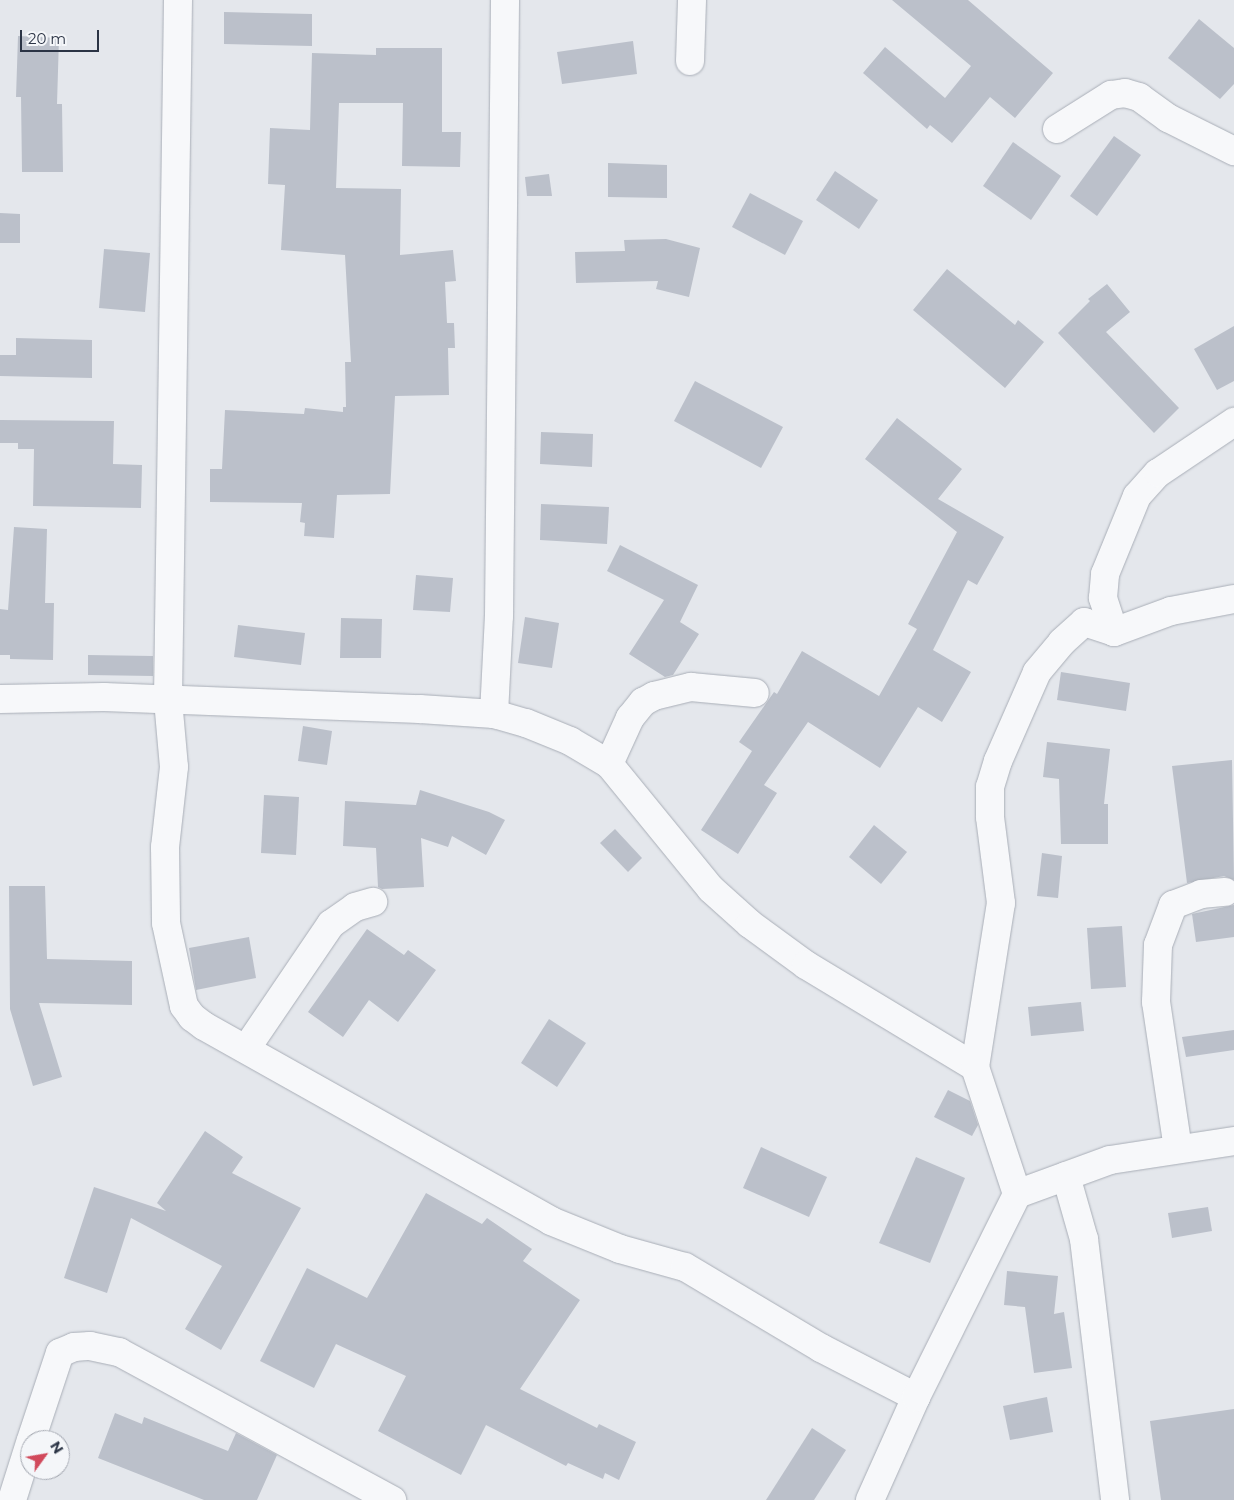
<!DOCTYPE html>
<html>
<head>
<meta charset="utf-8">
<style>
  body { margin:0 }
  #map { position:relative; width:1234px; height:1500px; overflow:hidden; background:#e4e7ec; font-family:Montserrat,sans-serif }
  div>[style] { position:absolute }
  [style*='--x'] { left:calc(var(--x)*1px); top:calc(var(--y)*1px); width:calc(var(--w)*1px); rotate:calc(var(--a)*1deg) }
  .building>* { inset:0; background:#bbc0ca }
  .roads { filter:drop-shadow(0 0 1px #a9aeb7) drop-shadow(0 0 1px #a9aeb7) }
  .minor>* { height:28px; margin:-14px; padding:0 14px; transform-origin:14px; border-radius:14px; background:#f7f8fa }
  span { translate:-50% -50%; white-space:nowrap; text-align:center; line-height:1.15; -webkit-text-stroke:4px #f4f6f9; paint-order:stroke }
  .north { position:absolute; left:20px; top:1430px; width:50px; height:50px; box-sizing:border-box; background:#f4f6f9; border:1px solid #a4a8b1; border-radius:50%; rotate:58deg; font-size:14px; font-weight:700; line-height:20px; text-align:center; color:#2b3445 }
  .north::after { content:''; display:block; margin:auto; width:18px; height:22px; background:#d1495b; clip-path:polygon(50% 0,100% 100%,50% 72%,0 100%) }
  .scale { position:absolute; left:20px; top:30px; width:79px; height:22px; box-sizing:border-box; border:2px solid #2b3445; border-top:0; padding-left:6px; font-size:15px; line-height:18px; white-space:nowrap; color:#2b3445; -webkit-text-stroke:4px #f4f6f9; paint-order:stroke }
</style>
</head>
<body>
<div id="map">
  <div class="building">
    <div style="clip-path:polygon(892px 0,968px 0,1053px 73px,1015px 118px,990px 97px,952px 143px,930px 125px,927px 129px,863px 73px,885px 47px,945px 98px,971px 66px)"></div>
    <div style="clip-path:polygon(224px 12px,312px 14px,312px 46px,224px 44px)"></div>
    <div style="clip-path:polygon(1199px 19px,1234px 48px,1234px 84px,1220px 99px,1168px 58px)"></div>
    <div style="clip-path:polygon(18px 36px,59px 38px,57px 104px,62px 104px,63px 172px,22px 172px,21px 97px,16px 97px)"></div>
    <div style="clip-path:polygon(633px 41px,637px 74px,562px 84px,557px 52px)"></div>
    <div style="clip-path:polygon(376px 48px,442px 48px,442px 132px,461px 132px,460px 167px,402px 166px,403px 103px,339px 103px,336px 188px,401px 189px,400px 255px,453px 250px,456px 281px,445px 282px,447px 323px,454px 323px,455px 348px,448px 348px,449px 395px,395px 396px,390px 494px,337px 495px,334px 538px,304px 536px,305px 523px,300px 522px,302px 503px,210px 502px,210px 469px,222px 469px,225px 410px,304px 414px,305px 408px,343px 412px,343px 407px,346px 407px,345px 362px,351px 362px,345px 255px,281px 250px,285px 185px,268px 184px,270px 128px,310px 130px,312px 53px,376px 55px)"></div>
    <div style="clip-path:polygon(1114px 136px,1141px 155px,1097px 216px,1070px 196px)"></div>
    <div style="clip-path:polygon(1013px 142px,1061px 176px,1031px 220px,983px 186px)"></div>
    <div style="clip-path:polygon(608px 163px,667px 165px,667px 198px,608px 197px)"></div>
    <div style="clip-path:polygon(835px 171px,878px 200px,859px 229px,816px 200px)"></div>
    <div style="clip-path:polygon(549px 174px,552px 196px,527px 196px,525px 177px)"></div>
    <div style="clip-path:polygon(750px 193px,803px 221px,785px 255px,732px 227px)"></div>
    <div style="clip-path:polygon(0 213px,20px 214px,20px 243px,0 243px)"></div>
    <div style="clip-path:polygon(666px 239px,700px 248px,689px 297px,656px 289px,658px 281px,576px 283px,575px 252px,625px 251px,624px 240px)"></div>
    <div style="clip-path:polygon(104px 249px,150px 253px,145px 312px,99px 308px)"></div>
    <div style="clip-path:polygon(947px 269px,1015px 325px,1018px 320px,1044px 342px,1005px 388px,913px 310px)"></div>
    <div style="clip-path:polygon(1107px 284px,1130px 312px,1106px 332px,1179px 408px,1154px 433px,1058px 333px,1090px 301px,1088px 299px)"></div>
    <div style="clip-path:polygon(1234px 326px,1234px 381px,1217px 390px,1194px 349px)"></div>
    <div style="clip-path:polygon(16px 338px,92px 340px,92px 378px,0 376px,0 355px,16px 355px)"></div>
    <div style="clip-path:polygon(695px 381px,783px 427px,761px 468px,674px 421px)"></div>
    <div style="clip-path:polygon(897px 418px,962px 469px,938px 499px,1004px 537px,977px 585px,968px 580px,933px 650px,971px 672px,942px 722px,918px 707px,880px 768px,808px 722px,764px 785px,777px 793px,738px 854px,701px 830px,752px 751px,739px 742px,774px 692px,777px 694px,802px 651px,879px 696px,917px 629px,908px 624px,957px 532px,865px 459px)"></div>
    <div style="clip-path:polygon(0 420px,114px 421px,113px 464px,142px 465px,141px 508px,33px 506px,34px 449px,18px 449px,18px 443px,0 443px)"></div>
    <div style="clip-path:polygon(541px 432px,593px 434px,592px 467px,540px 464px)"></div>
    <div style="clip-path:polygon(541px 504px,609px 507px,607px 544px,540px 540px)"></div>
    <div style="clip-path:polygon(14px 527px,47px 529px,45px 603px,54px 603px,53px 660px,10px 659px,10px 655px,0 655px,0 609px,8px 610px)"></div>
    <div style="clip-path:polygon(620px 545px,698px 585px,680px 622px,699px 634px,673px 675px,665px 677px,629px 654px,664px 600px,607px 571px)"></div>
    <div style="clip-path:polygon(416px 575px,453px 578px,450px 612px,413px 610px)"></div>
    <div style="clip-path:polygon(525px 617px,559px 623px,552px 668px,518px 663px)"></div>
    <div style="clip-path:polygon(341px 618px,382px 619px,381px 658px,340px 658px)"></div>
    <div style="clip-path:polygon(238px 625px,305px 633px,301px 665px,234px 657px)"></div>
    <div style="clip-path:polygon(88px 655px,153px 656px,153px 676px,88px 675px)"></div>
    <div style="clip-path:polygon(1061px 672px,1130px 683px,1126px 711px,1057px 700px)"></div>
    <div style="clip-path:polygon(303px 726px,332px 731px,327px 765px,298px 761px)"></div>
    <div style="clip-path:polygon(1047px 742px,1110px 749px,1104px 804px,1108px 804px,1108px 844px,1061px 844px,1059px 779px,1043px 777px)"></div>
    <div style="clip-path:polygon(1232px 760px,1234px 880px,1224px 876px,1187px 883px,1172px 766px)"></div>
    <div style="clip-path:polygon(420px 790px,489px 812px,505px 820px,486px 855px,452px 836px,448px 847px,421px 838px,424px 887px,382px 889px,378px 887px,376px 848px,343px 846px,345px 801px,416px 805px)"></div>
    <div style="clip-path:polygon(264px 795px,299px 797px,296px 855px,261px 853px)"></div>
    <div style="clip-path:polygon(874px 825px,907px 852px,881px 884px,849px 857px)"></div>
    <div style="clip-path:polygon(615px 829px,642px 858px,628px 872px,600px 843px)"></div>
    <div style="clip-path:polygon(1042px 853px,1062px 856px,1058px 898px,1037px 896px)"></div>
    <div style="clip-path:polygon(9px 886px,45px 886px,47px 959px,132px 961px,132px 1005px,39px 1003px,62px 1077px,33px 1086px,10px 1009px)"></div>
    <div style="clip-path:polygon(1234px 905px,1234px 937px,1196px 942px,1192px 914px)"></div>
    <div style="clip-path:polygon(1122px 926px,1126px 987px,1091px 989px,1087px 928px)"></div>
    <div style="clip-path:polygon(367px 929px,404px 955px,408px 950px,436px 970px,398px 1022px,369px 1000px,343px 1037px,308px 1012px)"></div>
    <div style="clip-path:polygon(249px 937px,256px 978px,196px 990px,189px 948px)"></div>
    <div style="clip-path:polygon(1081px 1002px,1084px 1031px,1031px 1036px,1028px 1007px)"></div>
    <div style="clip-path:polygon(549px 1019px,586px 1043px,557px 1087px,521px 1063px)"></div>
    <div style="clip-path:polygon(1234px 1030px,1234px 1050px,1186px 1057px,1182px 1037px)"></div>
    <div style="clip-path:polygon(948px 1090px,970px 1101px,978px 1125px,972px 1136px,934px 1117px)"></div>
    <div style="clip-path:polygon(205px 1131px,243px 1157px,232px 1173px,301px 1208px,221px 1350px,185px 1329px,222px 1266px,131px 1218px,107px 1293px,64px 1278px,94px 1187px,166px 1211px,157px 1203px)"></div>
    <div style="clip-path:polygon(761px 1147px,827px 1177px,809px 1217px,743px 1188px)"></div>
    <div style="clip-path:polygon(916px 1157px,965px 1178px,930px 1263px,879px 1243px)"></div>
    <div style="clip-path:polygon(426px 1193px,482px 1224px,487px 1218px,532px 1249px,523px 1261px,580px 1300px,520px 1389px,597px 1428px,599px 1424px,636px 1442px,619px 1480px,605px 1473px,603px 1479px,568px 1463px,566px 1466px,486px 1425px,461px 1475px,378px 1431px,406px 1376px,336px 1344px,314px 1388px,260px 1361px,307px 1268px,367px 1298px)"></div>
    <div style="clip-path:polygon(1208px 1207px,1212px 1231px,1172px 1238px,1168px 1213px)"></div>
    <div style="clip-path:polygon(1007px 1271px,1058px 1276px,1054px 1314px,1064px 1312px,1072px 1368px,1034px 1373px,1025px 1307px,1004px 1305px)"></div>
    <div style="clip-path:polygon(1047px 1397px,1053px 1432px,1010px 1440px,1003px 1406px)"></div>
    <div style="clip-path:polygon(1234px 1409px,1234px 1500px,1161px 1500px,1150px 1421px)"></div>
    <div style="clip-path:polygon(115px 1413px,142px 1424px,144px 1417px,228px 1451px,236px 1433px,277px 1455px,257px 1500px,204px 1500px,98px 1458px)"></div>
    <div style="clip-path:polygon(812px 1428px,846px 1450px,814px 1500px,766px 1500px)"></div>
  </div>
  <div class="roads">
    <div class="minor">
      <div style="--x:178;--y:0;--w:700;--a:90.82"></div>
      <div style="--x:168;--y:700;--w:67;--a:84.9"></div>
      <div style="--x:174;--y:767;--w:81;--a:96.4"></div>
      <div style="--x:165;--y:847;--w:76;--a:89.2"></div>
      <div style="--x:166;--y:923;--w:85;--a:77.8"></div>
      <div style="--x:184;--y:1006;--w:14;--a:54"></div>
      <div style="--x:192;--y:1017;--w:15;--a:37"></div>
      <div style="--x:204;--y:1026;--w:398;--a:29.3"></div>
      <div style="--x:551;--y:1221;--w:74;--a:22.1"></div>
      <div style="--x:620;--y:1249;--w:67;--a:15.5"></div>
      <div style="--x:685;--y:1267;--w:158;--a:30.8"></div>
      <div style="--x:821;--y:1348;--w:107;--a:27.3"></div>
      <div style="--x:690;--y:61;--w:61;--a:-88.1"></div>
      <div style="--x:1057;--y:129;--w:64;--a:-32.2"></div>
      <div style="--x:1111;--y:95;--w:14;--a:-8"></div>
      <div style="--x:1125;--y:93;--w:15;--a:16"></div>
      <div style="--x:1139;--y:97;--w:36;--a:36"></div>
      <div style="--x:1168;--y:118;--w:74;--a:26.6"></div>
      <div style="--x:1114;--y:632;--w:36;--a:-108"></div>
      <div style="--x:1103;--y:598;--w:24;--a:-85"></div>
      <div style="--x:1105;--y:574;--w:84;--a:-67.7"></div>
      <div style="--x:1137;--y:496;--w:31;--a:-48"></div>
      <div style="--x:1158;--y:473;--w:92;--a:-33.9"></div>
      <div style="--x:0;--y:699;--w:104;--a:-1.1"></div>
      <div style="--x:104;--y:697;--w:316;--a:2.2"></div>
      <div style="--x:420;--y:709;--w:74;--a:3.9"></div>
      <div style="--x:494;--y:714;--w:33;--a:16"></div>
      <div style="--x:526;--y:723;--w:48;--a:22.2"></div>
      <div style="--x:570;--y:741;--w:45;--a:30.5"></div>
      <div style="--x:609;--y:764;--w:161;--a:50.8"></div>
      <div style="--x:711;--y:889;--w:52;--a:41.9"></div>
      <div style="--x:750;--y:924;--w:69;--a:36.2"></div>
      <div style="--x:806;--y:965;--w:197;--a:31.1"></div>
      <div style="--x:494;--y:714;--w:98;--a:-87.1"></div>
      <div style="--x:499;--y:616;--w:616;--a:-89.44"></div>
      <div style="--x:609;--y:764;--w:51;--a:-65.5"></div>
      <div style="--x:630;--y:718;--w:21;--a:-51"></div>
      <div style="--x:643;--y:702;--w:13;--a:-29"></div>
      <div style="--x:654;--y:696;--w:38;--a:-14"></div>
      <div style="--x:691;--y:687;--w:64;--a:5.4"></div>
      <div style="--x:246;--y:1049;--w:151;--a:-55.8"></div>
      <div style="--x:331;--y:924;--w:29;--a:-35"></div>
      <div style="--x:355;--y:907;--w:19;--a:-16"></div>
      <div style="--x:1178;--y:1149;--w:149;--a:-98.5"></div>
      <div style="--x:1156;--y:1002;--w:57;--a:-88"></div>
      <div style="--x:1158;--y:945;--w:43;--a:-69.4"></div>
      <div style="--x:1173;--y:905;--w:30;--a:-21"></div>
      <div style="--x:1201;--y:894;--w:24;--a:-5"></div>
      <div style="--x:1066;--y:1176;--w:66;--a:74.1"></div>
      <div style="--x:1084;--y:1239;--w:263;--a:83.2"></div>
      <div style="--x:1017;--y:1194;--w:134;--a:-108.3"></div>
      <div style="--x:975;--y:1067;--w:166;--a:-81"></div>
      <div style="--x:1001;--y:903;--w:87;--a:-97.3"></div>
      <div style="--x:990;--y:817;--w:30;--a:-90"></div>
      <div style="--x:990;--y:787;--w:27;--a:-73"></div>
      <div style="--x:998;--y:761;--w:97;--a:-66.3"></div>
      <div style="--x:1037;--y:672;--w:39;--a:-50"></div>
      <div style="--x:1062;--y:642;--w:30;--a:-42"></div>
      <div style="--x:1084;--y:622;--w:32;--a:18"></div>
      <div style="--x:1114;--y:632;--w:61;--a:-20.2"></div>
      <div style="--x:1171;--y:611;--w:64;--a:-10.8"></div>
      <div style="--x:31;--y:1440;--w:92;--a:-71.6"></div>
      <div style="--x:60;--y:1353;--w:15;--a:-23"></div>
      <div style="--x:74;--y:1347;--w:16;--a:-4"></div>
      <div style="--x:90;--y:1346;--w:30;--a:12"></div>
      <div style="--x:119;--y:1352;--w:311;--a:28.5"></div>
      <div style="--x:12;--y:1500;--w:60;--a:-72.5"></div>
      <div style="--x:870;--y:1500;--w:113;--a:-65.9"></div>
      <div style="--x:916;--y:1397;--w:227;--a:-63.5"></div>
      <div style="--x:1017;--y:1194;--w:99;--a:-20.1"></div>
      <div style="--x:1110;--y:1160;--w:125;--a:-8.7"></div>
    </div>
  </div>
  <div class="north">N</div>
  <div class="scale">20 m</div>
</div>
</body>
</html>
